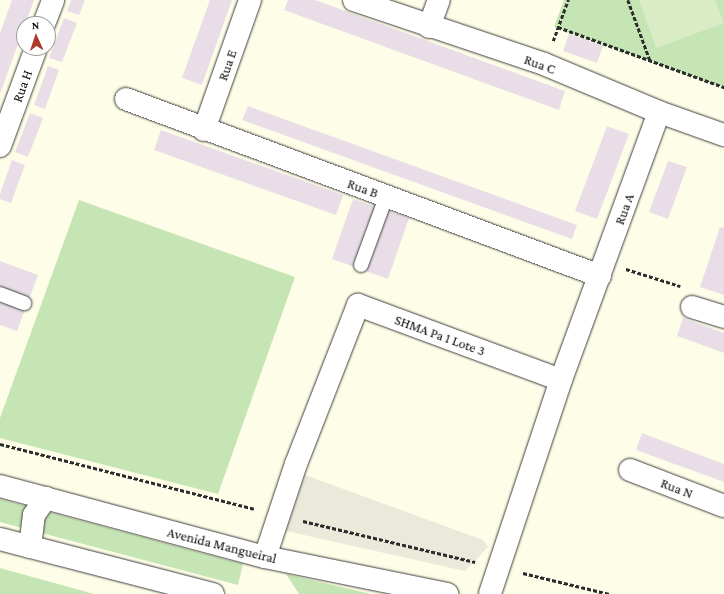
<!DOCTYPE html>
<html>
<head>
<meta charset="utf-8">
<style>
  body { margin:0 }
  #map { position:relative; width:724px; height:594px; overflow:hidden; background:#fefde8; font-family:"Crimson Pro",serif }
  div>[style] { position:absolute }
  [style*='--x'] { left:calc(var(--x)*1px); top:calc(var(--y)*1px); width:calc(var(--w)*1px); rotate:calc(var(--a)*1deg) }
  .industrial>* { inset:0; background:#e9dee8 }
  .green>* { inset:0; background:#c6e5b5 }
  .pitch>* { inset:0; background:#d9ecc6 }
  .plaza>* { inset:0; background:#ebe9d9 }
  .path>* { height:2.5px; margin-top:-1.25px; transform-origin:0; background:repeating-linear-gradient(90deg,#2c2c2c 0 4px,transparent 0 6px) }
  .roads { filter:drop-shadow(0 0 1px #3d3d3d) drop-shadow(0 0 1px #3d3d3d) }
  .service>* { height:14px; margin:-7px; padding:0 7px; transform-origin:7px; border-radius:7px; background:#fff }
  .minor>* { height:22px; margin:-11px; padding:0 11px; transform-origin:11px; border-radius:11px; background:#fff }
  .tertiary>* { height:22px; margin:-11px; padding:0 11px; transform-origin:11px; border-radius:11px; background:#fff }
  span { translate:-50% -50%; white-space:nowrap; text-align:center; line-height:1.15; -webkit-text-stroke:4px #fff; paint-order:stroke }
  .street-label { font-size:14px; color:#0a0a0a }
  .north { position:absolute; left:16px; top:16px; width:40px; height:40px; box-sizing:border-box; background:#fff; border:1px solid #9d9d9d; border-radius:50%; rotate:357deg; font-size:11px; font-weight:700; line-height:16px; text-align:center; color:#0a0a0a }
  .north::after { content:''; display:block; margin:auto; width:14px; height:18px; background:#af392c; clip-path:polygon(50% 0,100% 100%,50% 72%,0 100%) }
</style>
</head>
<body>
<div id="map">
  <div class="industrial">
    <div style="clip-path:polygon(12px 0,34px 0,0 94px,0 33px)"></div>
    <div style="clip-path:polygon(71px 0,85px 0,79px 15px,67px 11px)"></div>
    <div style="clip-path:polygon(210px 0,232px 0,202px 85px,182px 78px)"></div>
    <div style="clip-path:polygon(288px 0,315px 0,565px 91px,559px 110px,284px 10px)"></div>
    <div style="clip-path:polygon(64px 18px,77px 23px,62px 62px,49px 58px)"></div>
    <div style="clip-path:polygon(569px 34px,603px 46px,597px 63px,563px 51px)"></div>
    <div style="clip-path:polygon(48px 66px,59px 70px,45px 109px,34px 105px)"></div>
    <div style="clip-path:polygon(248px 106px,577px 225px,572px 239px,242px 120px)"></div>
    <div style="clip-path:polygon(30px 113px,43px 118px,28px 157px,15px 152px)"></div>
    <div style="clip-path:polygon(607px 126px,629px 134px,597px 219px,575px 211px)"></div>
    <div style="clip-path:polygon(161px 130px,343px 195px,336px 215px,154px 150px)"></div>
    <div style="clip-path:polygon(12px 160px,25px 165px,11px 203px,0 199px,0 194px)"></div>
    <div style="clip-path:polygon(668px 161px,687px 167px,668px 219px,649px 212px)"></div>
    <div style="clip-path:polygon(353px 199px,409px 218px,388px 279px,332px 259px)"></div>
    <div style="clip-path:polygon(720px 227px,724px 228px,724px 295px,700px 287px)"></div>
    <div style="clip-path:polygon(0 261px,38px 275px,17px 331px,0 325px)"></div>
    <div style="clip-path:polygon(683px 318px,724px 333px,724px 353px,677px 336px)"></div>
    <div style="clip-path:polygon(642px 433px,724px 464px,724px 482px,636px 450px)"></div>
  </div>
  <div class="green">
    <div style="clip-path:polygon(564px 0,724px 0,724px 88px,554px 27px)"></div>
    <div style="clip-path:polygon(79px 200px,295px 277px,218px 494px,0 438px,0 418px)"></div>
    <div style="clip-path:polygon(0 499px,243px 564px,238px 585px,0 522px)"></div>
    <div style="clip-path:polygon(0 568px,94px 594px,0 594px)"></div>
    <div style="clip-path:polygon(286px 574px,371px 594px,299px 594px)"></div>
  </div>
  <div class="pitch">
    <div style="clip-path:polygon(639px 0,715px 0,724px 23px,656px 48px)"></div>
  </div>
  <div class="plaza">
    <div style="clip-path:polygon(305px 475px,483px 540px,488px 547px,465px 571px,286px 531px)"></div>
  </div>
  <div class="path">
    <div style="--x:628;--y:0;--w:64;--a:69.9"></div>
    <div style="--x:558;--y:27;--w:177;--a:19.9"></div>
    <div style="--x:553;--y:41;--w:44;--a:-69.9"></div>
    <div style="--x:626;--y:269;--w:57;--a:17.5"></div>
    <div style="--x:0;--y:444;--w:263;--a:14.3"></div>
    <div style="--x:303;--y:521;--w:177;--a:13.4"></div>
    <div style="--x:523;--y:573;--w:89;--a:13.7"></div>
  </div>
  <div class="roads">
    <div class="service">
      <div style="--x:361;--y:265;--w:72;--a:-69.8"></div>
      <div style="--x:0;--y:294;--w:26;--a:21"></div>
    </div>
    <div class="minor">
      <div style="--x:354;--y:0;--w:200;--a:18.6"></div>
      <div style="--x:544;--y:64;--w:125;--a:22.7"></div>
      <div style="--x:659;--y:112;--w:69;--a:19.5"></div>
      <div style="--x:44;--y:24;--w:26;--a:-69"></div>
      <div style="--x:429;--y:27;--w:29;--a:-70"></div>
      <div style="--x:126;--y:99;--w:506;--a:20.48"></div>
      <div style="--x:204;--y:130;--w:138;--a:-70.5"></div>
      <div style="--x:0;--y:146;--w:104;--a:-69.8"></div>
      <div style="--x:692;--y:307;--w:34;--a:17"></div>
      <div style="--x:561;--y:380;--w:285;--a:-69.9"></div>
      <div style="--x:630;--y:470;--w:101;--a:21"></div>
      <div style="--x:265;--y:557;--w:98;--a:-71.6"></div>
      <div style="--x:296;--y:464;--w:171;--a:-68.7"></div>
      <div style="--x:358;--y:305;--w:216;--a:20.3"></div>
      <div style="--x:561;--y:380;--w:225;--a:108.4"></div>
    </div>
    <div class="tertiary">
      <div style="--x:0;--y:486;--w:274;--a:15"></div>
      <div style="--x:265;--y:557;--w:186;--a:11.5"></div>
      <div style="--x:0;--y:539;--w:220;--a:14.5"></div>
      <div style="--x:30;--y:547;--w:32;--a:-83"></div>
      <div style="--x:34;--y:515;--w:21;--a:-55"></div>
    </div>
  </div>
  <div class="street-label">
    <span style="left:540px;top:64px;rotate:20deg">Rua C</span>
    <span style="left:227px;top:65px;rotate:-71deg">Rua E</span>
    <span style="left:22px;top:86px;rotate:-70deg">Rua H</span>
    <span style="left:363px;top:188px;rotate:20deg">Rua B</span>
    <span style="left:624px;top:209px;rotate:-70deg">Rua A</span>
    <span style="left:440px;top:335px;rotate:20deg">SHMA Pa 1 Lote 3</span>
    <span style="left:677px;top:488px;rotate:21deg">Rua N</span>
    <span style="left:222px;top:545px;rotate:14deg">Avenida Mangueiral</span>
  </div>
  <div class="north">N</div>
</div>
</body>
</html>
